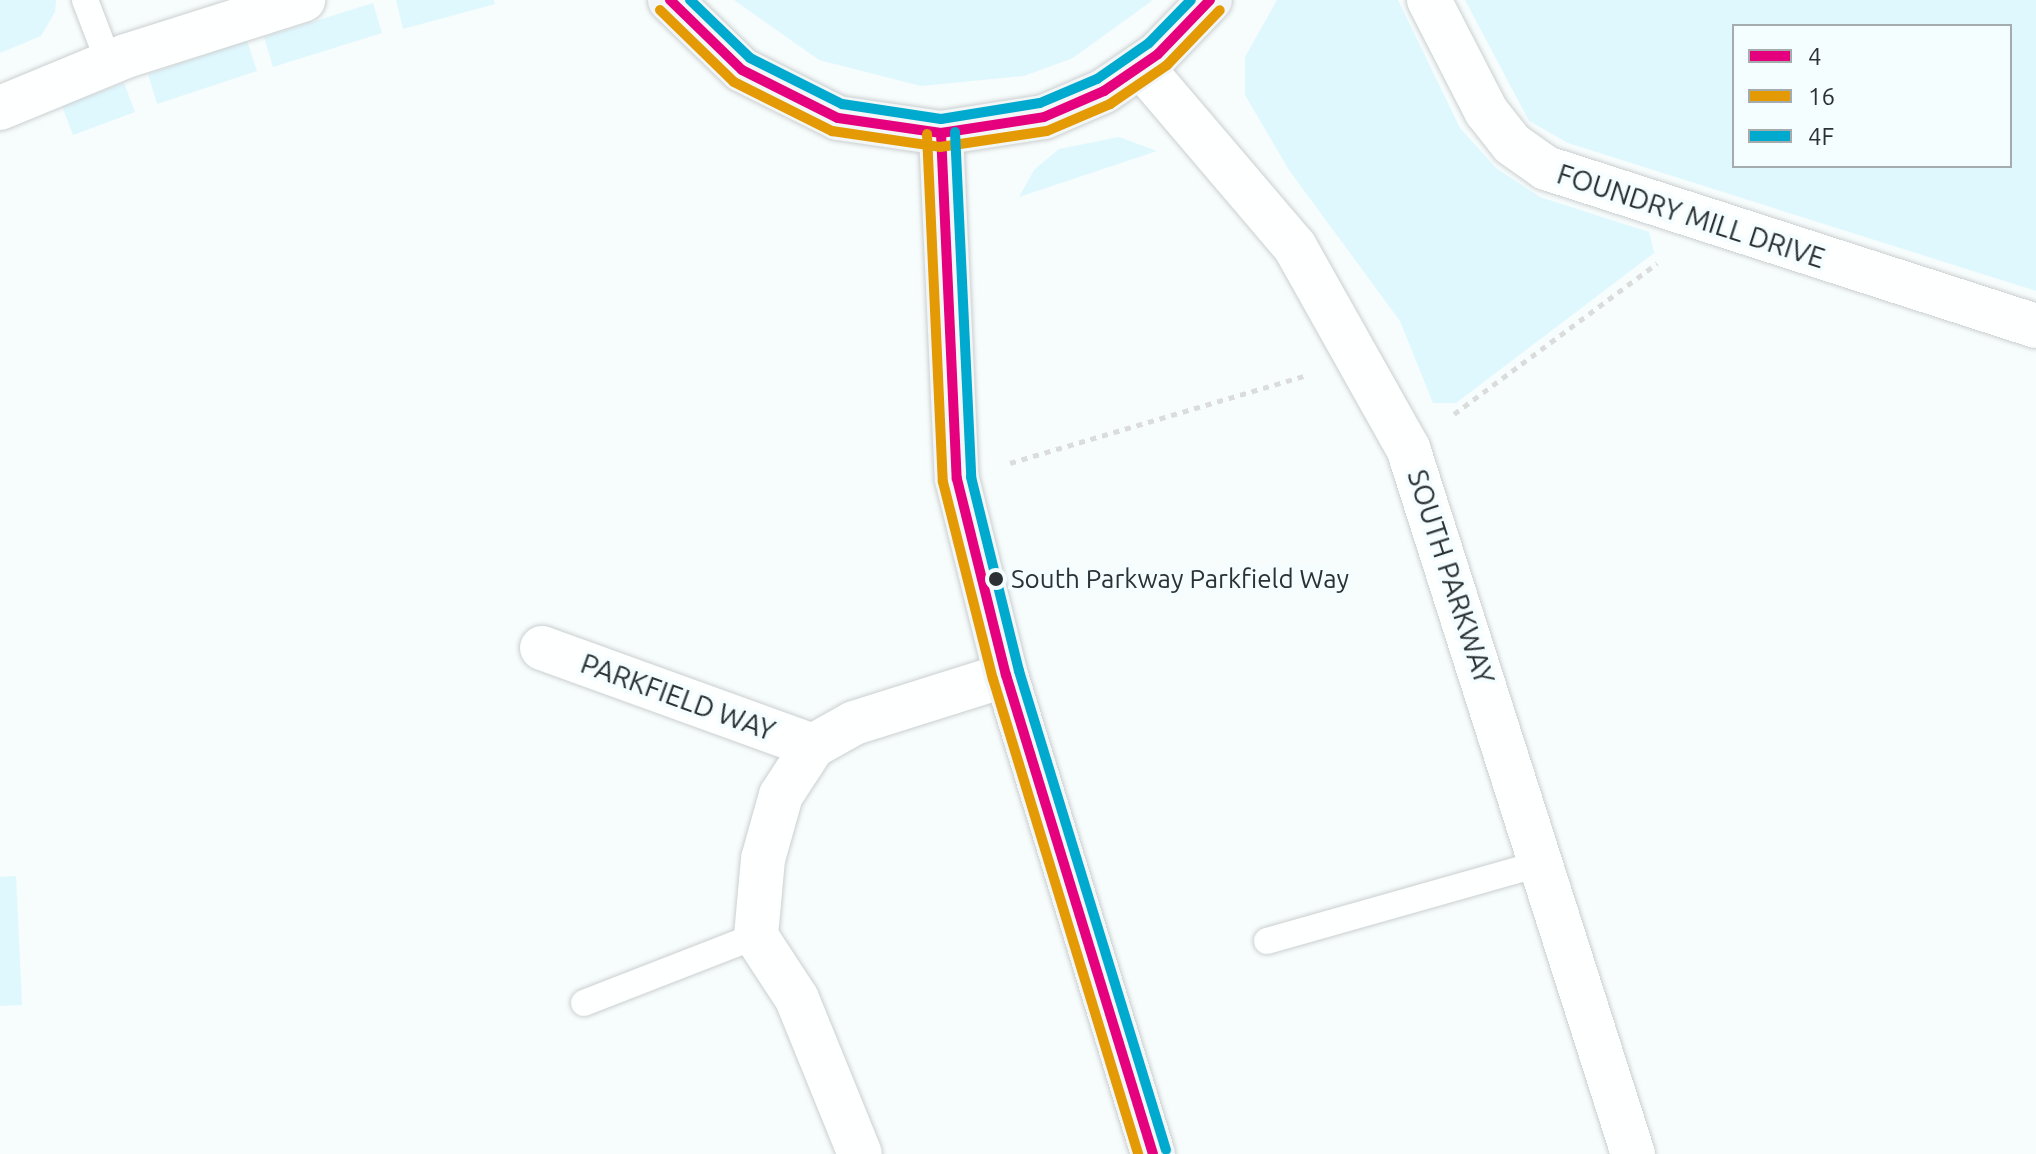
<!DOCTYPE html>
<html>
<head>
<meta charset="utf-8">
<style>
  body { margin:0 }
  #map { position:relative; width:2036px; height:1154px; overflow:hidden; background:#f7fcfc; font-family:Ubuntu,sans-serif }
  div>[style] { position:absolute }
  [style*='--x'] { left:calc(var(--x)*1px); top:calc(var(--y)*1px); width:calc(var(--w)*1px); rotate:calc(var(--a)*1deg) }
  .green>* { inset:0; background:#dff8fe }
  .path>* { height:5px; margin-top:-2.5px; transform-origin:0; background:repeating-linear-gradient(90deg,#dbdddd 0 6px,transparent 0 12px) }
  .roads { filter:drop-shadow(0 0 2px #cbcfd0) drop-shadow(0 0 2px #cbcfd0) }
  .lane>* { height:26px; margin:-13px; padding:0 13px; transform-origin:13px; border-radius:13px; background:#feffff }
  .street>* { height:44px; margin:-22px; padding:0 22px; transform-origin:22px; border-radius:22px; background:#feffff }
  .secondary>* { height:44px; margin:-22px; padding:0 22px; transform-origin:22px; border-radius:22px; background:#f2f6f7 }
  .bus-1>* { height:10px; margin:-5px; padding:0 5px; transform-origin:5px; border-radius:5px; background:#e5007d }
  .bus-2>* { height:10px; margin:-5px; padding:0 5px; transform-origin:5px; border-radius:5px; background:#e39a05 }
  .bus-3>* { height:10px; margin:-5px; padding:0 5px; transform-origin:5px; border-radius:5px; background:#00a9ce }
  .dots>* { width:22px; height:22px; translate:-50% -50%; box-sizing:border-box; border:4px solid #f4fdff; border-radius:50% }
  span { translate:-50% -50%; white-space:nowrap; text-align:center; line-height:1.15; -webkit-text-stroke:7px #f4fdff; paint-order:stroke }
  .bus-label { font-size:26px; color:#2c3233 }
  .left { translate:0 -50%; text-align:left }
  .street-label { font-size:28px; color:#2c3233 }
  .legend { position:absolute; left:1732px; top:24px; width:280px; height:144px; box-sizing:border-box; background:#f4fdff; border:2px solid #a4acad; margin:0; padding:10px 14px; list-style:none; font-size:24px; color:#2c3233 }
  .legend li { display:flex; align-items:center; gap:16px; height:40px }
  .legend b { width:40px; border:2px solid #a4acad }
</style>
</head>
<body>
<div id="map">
  <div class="green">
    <div style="clip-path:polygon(0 0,56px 0,55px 12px,41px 36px,0 53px)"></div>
    <div style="clip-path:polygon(396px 0,494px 0,495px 4px,403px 29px)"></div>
    <div style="clip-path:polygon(734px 0,1153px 0,1073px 58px,1024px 76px,921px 86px,819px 60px)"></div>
    <div style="clip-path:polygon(1277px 0,1398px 0,1460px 128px,1496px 168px,1540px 197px,1649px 232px,1654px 253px,1456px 403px,1433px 403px,1400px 321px,1289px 170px,1245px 95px,1245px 57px)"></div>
    <div style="clip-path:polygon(evenodd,1465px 0,2036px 0,2036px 291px,1568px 143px,1529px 121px,1465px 0,1734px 26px,2010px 26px,2010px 166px,1734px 166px,1734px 26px)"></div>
    <div style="clip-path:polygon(373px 3px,382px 33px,273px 67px,264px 37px)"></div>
    <div style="clip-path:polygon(247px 41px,257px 71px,157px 104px,148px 74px)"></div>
    <div style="clip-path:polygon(124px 83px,135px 112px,73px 135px,62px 106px)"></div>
    <div style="clip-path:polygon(1119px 137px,1157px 151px,1019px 197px,1034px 170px,1059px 149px)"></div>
    <div style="clip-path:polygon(16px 876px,22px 1005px,0 1006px,0 877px)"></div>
  </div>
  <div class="path">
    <div style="--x:1454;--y:414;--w:253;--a:-36.6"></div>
    <div style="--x:1010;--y:463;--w:306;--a:-16.5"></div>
  </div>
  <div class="roads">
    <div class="lane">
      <div style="--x:85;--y:0;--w:67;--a:69.1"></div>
      <div style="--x:1267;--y:941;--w:287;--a:-15.8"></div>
      <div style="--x:584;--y:1003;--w:185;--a:-21.3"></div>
    </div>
    <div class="street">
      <div style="--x:1429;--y:0;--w:125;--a:62.8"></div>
      <div style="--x:1486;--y:111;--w:42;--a:51.8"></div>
      <div style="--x:1512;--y:144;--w:42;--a:35.2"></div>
      <div style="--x:1546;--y:168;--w:515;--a:17.87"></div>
      <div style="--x:1141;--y:66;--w:238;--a:49.6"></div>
      <div style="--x:1295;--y:247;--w:231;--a:60.7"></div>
      <div style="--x:1408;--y:448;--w:741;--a:72.32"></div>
      <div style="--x:0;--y:108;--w:136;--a:-22.4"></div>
      <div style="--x:126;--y:56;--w:186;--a:-17.6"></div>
      <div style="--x:542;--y:648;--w:288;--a:19.9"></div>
      <div style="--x:813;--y:746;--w:59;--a:123.1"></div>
      <div style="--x:781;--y:795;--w:66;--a:105.7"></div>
      <div style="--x:763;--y:859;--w:77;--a:95.2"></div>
      <div style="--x:756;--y:936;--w:75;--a:56.9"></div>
      <div style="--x:797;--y:999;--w:167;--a:67.9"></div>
      <div style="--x:813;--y:746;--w:47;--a:-29.3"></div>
      <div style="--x:854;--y:723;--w:159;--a:-17.5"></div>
    </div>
    <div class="secondary">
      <div style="--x:670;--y:0;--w:100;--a:44.2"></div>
      <div style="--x:742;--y:70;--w:107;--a:26.6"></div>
      <div style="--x:838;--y:118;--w:104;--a:8.3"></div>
      <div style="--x:941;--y:133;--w:104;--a:-8.8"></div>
      <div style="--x:1044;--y:117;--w:65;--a:-23.4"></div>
      <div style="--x:1104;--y:91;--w:65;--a:-34.4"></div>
      <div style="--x:1158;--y:54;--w:75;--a:-46.1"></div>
      <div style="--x:941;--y:133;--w:346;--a:87.4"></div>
      <div style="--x:957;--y:479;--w:202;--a:76"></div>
      <div style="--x:1006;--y:675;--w:501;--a:72.94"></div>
    </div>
  </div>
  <div class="bus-1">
    <div style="--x:670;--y:0;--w:100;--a:44.2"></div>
    <div style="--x:742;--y:70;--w:107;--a:26.6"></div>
    <div style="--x:838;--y:118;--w:104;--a:8.3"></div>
    <div style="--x:941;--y:133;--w:104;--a:-8.8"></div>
    <div style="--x:1044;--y:117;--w:65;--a:-23.4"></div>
    <div style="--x:1104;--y:91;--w:65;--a:-34.4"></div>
    <div style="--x:1158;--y:54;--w:75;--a:-46.1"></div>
    <div style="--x:941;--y:133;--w:346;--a:87.4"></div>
    <div style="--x:957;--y:479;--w:202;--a:76"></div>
    <div style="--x:1006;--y:675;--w:501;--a:72.94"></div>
  </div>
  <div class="bus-2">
    <div style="--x:660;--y:10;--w:103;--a:44.2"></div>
    <div style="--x:734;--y:82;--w:110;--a:26.6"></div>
    <div style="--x:832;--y:131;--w:109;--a:8.4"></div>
    <div style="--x:940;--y:147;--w:108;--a:-8.5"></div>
    <div style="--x:1047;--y:131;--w:69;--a:-23.2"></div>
    <div style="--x:1110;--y:104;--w:69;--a:-34.4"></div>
    <div style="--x:1167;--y:65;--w:76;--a:-46.1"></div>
    <div style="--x:927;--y:134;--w:348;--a:87.4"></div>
    <div style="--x:943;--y:482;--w:203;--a:75.8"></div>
    <div style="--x:993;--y:679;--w:497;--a:73"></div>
  </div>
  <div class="bus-3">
    <div style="--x:690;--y:0;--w:83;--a:44"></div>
    <div style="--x:750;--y:58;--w:103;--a:26.6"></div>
    <div style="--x:842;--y:104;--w:100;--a:8.6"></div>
    <div style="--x:941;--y:119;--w:100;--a:-9.2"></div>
    <div style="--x:1040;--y:103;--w:62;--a:-22.8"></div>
    <div style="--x:1097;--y:79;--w:63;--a:-34.7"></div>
    <div style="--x:1149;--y:43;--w:60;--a:-45.7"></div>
    <div style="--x:955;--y:132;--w:345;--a:87.3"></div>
    <div style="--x:971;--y:477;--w:200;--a:76.1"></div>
    <div style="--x:1019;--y:671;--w:501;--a:72.94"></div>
  </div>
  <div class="dots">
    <div style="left:996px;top:579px;background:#2c3233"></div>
  </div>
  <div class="bus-label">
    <span class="left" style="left:1011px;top:579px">South Parkway Parkfield Way</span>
  </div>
  <div class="street-label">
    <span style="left:1691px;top:216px;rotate:18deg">FOUNDRY MILL DRIVE</span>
    <span style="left:1451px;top:577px;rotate:72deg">SOUTH PARKWAY</span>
    <span style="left:678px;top:697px;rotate:20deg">PARKFIELD WAY</span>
  </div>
  <ul class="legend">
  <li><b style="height:10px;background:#e5007d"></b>4</li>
  <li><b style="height:10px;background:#e39a05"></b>16</li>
  <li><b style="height:10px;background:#00a9ce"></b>4F</li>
  </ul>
</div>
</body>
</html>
